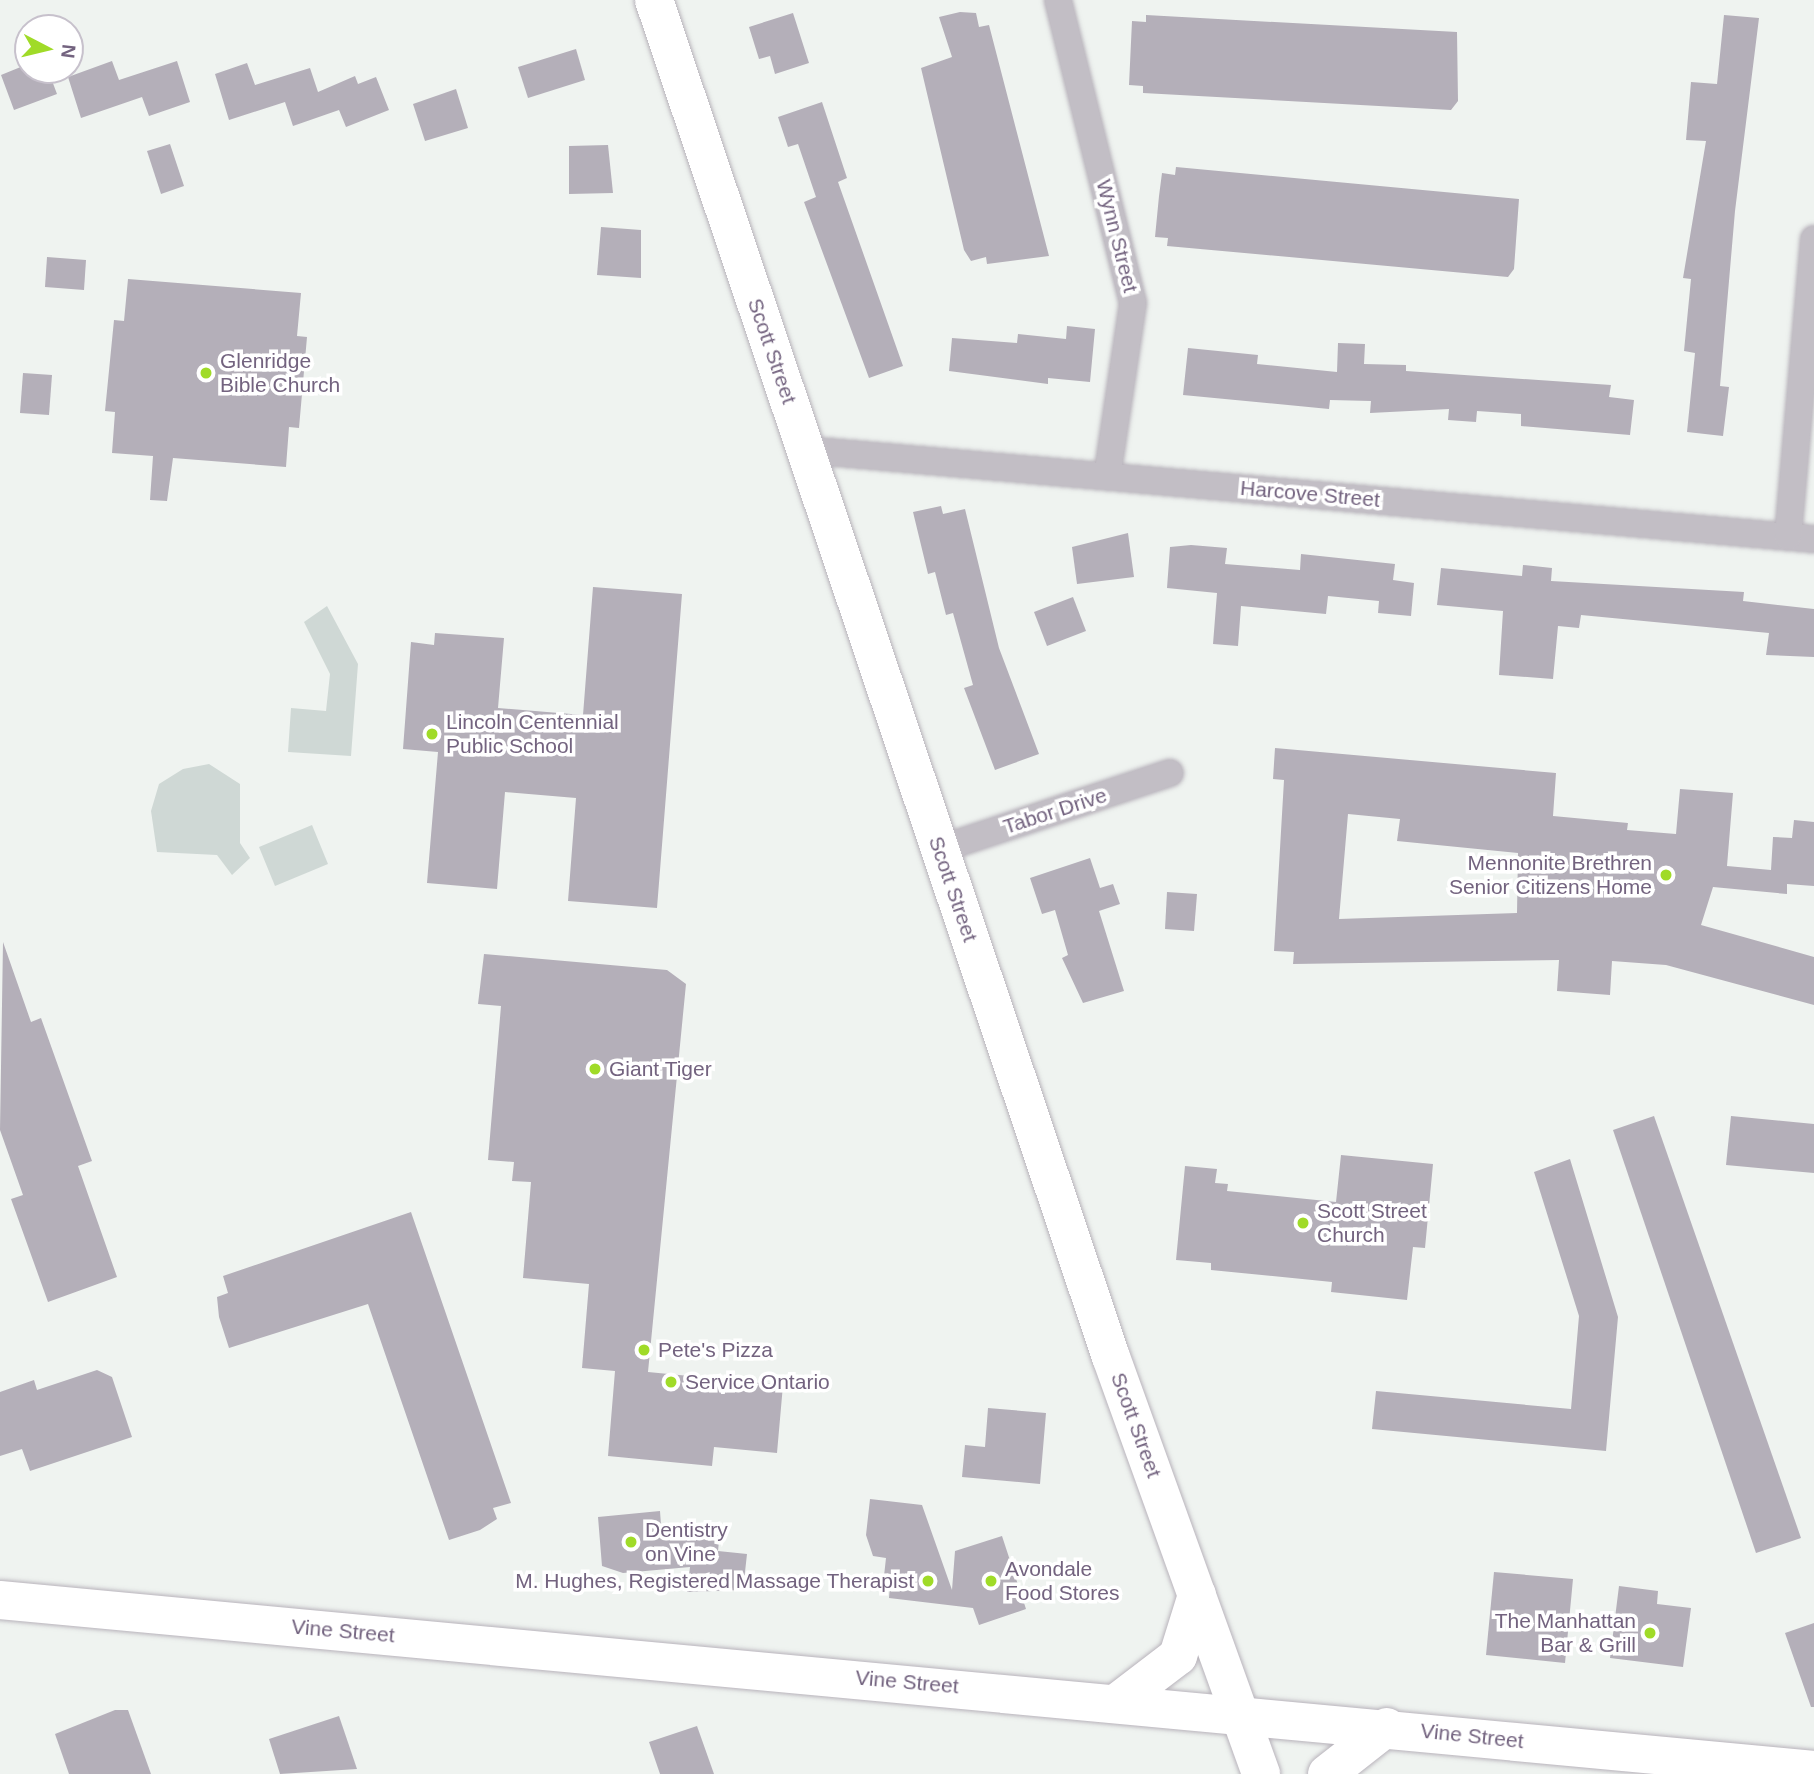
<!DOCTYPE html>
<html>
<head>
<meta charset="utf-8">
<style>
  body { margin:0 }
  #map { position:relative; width:1814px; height:1774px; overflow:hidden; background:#eff3f0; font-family:Helvetica,sans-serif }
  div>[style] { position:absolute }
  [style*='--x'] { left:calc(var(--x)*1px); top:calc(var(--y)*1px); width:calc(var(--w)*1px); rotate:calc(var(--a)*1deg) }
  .green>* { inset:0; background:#cfd8d5 }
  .building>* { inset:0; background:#b4afb9 }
  .roads { filter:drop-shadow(0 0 2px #b8b3bb) drop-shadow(0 0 2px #b8b3bb) }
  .street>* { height:26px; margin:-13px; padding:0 13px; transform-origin:13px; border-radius:13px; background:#c2bec5 }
  .secondary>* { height:38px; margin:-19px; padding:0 19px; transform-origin:19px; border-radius:19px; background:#fff }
  .dots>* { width:19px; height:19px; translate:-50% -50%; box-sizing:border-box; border:4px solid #fff; border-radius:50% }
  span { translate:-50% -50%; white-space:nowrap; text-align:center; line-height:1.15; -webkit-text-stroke:7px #fff; paint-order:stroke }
  .street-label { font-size:21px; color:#73637f }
  .poi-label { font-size:21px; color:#73637f }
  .left { translate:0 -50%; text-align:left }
  .right { translate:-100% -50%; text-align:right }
  .north { position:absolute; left:14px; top:14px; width:70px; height:70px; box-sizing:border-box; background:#fff; border:2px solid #c7c1cc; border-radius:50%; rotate:97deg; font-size:19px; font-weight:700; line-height:28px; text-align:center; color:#73637f }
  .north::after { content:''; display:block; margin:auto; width:24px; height:32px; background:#a0db28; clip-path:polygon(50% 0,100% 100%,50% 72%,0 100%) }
</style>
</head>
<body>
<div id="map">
  <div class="green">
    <div style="clip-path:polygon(327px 606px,358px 664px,351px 756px,288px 752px,291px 708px,326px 711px,330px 674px,304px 622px)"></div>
    <div style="clip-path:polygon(209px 764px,240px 784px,240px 843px,250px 858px,232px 875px,217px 855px,157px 852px,151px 811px,159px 784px,183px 769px)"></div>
    <div style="clip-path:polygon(312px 825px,328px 864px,275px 886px,259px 847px)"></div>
  </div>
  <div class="building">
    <div style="clip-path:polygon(960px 12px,976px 13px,979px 27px,989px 25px,1049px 256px,987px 264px,986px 257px,971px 261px,964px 250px,921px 68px,952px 57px,939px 17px)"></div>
    <div style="clip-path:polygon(793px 13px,809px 63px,775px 74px,770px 56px,759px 59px,749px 27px)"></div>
    <div style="clip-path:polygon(1146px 15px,1457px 32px,1458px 101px,1451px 110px,1143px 93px,1143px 86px,1129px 85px,1132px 21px,1146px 22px)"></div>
    <div style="clip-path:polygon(1724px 15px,1759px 18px,1735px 211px,1720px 386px,1729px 387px,1723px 436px,1687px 432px,1695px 353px,1684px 351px,1691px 279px,1683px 278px,1706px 141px,1686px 140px,1691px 82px,1717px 84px)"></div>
    <div style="clip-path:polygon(576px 49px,585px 80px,528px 98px,518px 67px)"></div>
    <div style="clip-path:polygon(112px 61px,119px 80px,177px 61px,190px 102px,149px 116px,142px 97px,81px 118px,68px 77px)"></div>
    <div style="clip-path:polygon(247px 63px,255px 85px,310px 68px,318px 92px,355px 76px,358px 84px,376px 77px,389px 110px,346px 127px,339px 110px,293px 126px,285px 102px,229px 120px,215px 74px)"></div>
    <div style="clip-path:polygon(28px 64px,28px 70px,48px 70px,57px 94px,14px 110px,1px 75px)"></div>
    <div style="clip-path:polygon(456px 89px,468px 128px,425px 141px,413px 104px)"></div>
    <div style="clip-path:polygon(822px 102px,847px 178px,838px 182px,903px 366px,869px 378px,804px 202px,816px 197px,798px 144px,788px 147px,778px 117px)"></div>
    <div style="clip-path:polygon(170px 144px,184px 186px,161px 194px,147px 151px)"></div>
    <div style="clip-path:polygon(608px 145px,613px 193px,569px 194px,569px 146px)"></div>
    <div style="clip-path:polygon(1176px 167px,1519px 199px,1514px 269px,1508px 277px,1167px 246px,1168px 238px,1155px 237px,1159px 196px,1162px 173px,1175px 175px)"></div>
    <div style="clip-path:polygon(601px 227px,641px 230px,641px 278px,597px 275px)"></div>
    <div style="clip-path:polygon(47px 257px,86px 260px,84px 290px,45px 287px)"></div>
    <div style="clip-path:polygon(128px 279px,301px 293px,297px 336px,307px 337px,299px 428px,289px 427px,286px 467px,173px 458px,167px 501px,150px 500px,153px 456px,112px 453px,115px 412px,105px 411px,114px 320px,124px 321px)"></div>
    <div style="clip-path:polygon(1067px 326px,1095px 329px,1090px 382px,1048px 378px,1048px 384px,949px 371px,952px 338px,1017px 343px,1018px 334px,1066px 339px)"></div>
    <div style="clip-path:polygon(1338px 343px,1365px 344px,1364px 364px,1406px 365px,1406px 371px,1611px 385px,1609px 397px,1634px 400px,1630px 435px,1521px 426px,1521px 414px,1477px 411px,1476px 422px,1448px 420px,1449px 409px,1370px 413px,1371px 401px,1330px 400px,1329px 409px,1183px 395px,1188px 348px,1258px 355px,1257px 364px,1337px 372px)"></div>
    <div style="clip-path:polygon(23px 373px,52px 375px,49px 415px,20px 413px)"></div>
    <div style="clip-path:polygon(941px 506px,943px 514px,965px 509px,999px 648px,1039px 754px,995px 770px,964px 688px,973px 685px,953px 613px,946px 615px,935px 572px,928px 574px,913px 512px)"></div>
    <div style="clip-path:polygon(1128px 533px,1134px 577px,1077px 584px,1072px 547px)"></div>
    <div style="clip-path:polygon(1191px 545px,1227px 548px,1225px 564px,1300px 570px,1301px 554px,1395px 564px,1393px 580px,1414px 583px,1411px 616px,1378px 613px,1379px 601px,1328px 596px,1326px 614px,1241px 606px,1238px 646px,1213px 644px,1217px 593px,1167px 588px,1170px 547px)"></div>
    <div style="clip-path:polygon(1523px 565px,1552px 568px,1551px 581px,1744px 592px,1743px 601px,1814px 609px,1814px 657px,1766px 655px,1769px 633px,1581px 615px,1579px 628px,1558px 626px,1553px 679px,1499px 675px,1503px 611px,1437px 605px,1441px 568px,1522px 576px)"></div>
    <div style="clip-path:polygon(593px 587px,682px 594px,657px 908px,568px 901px,576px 798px,505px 792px,497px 889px,427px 883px,438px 752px,403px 749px,411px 642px,434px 645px,435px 633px,504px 638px,498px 708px,583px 715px)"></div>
    <div style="clip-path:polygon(1073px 597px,1086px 631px,1047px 646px,1034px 612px)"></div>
    <div style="clip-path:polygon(evenodd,1275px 748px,1556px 773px,1553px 816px,1628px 823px,1627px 830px,1676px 834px,1680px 789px,1733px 793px,1727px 866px,1771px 870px,1773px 837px,1792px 838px,1794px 820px,1814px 822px,1814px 886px,1787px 884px,1787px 894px,1713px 887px,1701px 925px,1814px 957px,1814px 1005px,1666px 965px,1612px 961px,1610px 995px,1557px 991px,1559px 960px,1293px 964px,1294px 952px,1274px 951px,1284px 780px,1273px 779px,1275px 748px,1348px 814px,1400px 819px,1397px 841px,1518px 853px,1517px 913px,1339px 919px,1348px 814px)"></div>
    <div style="clip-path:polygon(1090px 858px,1100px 888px,1113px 884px,1120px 904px,1099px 911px,1124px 991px,1083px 1003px,1062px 958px,1068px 955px,1055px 910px,1042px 914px,1030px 878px)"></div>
    <div style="clip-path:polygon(1167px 892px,1197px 894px,1194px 931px,1165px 929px)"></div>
    <div style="clip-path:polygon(3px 942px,31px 1022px,41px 1018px,92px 1161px,78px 1166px,117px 1277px,48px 1302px,11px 1199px,23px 1195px,0 1130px)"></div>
    <div style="clip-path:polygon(484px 954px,667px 970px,686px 984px,648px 1372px,783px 1385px,777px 1453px,714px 1447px,712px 1466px,608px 1456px,615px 1371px,582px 1368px,589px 1284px,523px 1278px,531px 1182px,512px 1181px,514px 1162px,488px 1160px,501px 1006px,478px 1004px)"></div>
    <div style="clip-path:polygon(1654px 1116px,1801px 1538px,1756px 1553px,1613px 1130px)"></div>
    <div style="clip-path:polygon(1731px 1116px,1814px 1124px,1814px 1173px,1726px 1165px)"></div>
    <div style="clip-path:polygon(1341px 1155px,1433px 1164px,1425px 1248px,1413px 1247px,1407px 1300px,1331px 1292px,1332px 1282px,1211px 1270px,1211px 1263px,1176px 1260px,1185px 1166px,1217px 1169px,1215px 1183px,1228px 1184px,1227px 1191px,1336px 1202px)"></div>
    <div style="clip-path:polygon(1570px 1159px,1618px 1317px,1606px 1451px,1372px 1429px,1376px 1391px,1571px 1409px,1579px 1316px,1534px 1172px)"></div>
    <div style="clip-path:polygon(411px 1212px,511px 1503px,493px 1508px,497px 1519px,480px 1530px,449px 1540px,368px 1304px,229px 1348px,219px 1317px,217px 1297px,228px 1293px,223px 1276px)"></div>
    <div style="clip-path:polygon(97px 1370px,112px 1377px,132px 1437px,30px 1471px,22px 1449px,0 1456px,0 1392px,34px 1380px,37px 1390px)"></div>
    <div style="clip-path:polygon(988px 1408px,1046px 1413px,1040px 1484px,962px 1477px,965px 1445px,985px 1447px)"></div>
    <div style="clip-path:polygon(870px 1499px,922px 1505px,952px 1590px,955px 1551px,1002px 1536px,1026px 1609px,979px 1625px,973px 1608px,889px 1598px,890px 1585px,883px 1585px,886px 1558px,873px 1556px,866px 1535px)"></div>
    <div style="clip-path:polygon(660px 1511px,661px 1525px,720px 1531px,718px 1551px,747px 1554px,743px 1590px,687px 1592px,690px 1567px,623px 1573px,602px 1566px,598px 1517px)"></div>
    <div style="clip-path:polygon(1494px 1572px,1573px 1579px,1565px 1663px,1486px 1655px)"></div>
    <div style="clip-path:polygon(1619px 1586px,1658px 1591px,1657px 1604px,1691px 1608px,1683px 1667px,1610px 1658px)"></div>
    <div style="clip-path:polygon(1814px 1623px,1814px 1707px,1811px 1707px,1785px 1633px)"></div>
    <div style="clip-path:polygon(115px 1710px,128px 1710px,151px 1774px,69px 1774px,55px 1734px)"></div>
    <div style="clip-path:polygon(339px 1716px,357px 1769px,280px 1774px,269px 1739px)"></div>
    <div style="clip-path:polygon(697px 1726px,714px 1774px,660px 1774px,649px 1742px)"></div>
  </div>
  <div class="roads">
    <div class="street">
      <div style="--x:1058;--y:0;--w:312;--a:76.1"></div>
      <div style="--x:1133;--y:303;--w:175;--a:98.5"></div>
      <div style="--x:806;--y:450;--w:1012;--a:5.05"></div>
      <div style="--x:1788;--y:536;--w:298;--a:-85"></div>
      <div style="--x:940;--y:849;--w:242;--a:-18.3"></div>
    </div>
    <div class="secondary">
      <div style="--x:654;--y:0;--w:1432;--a:71.39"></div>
      <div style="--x:1111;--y:1357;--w:443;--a:70.2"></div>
      <div style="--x:0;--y:1600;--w:1822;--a:5.35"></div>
      <div style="--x:1119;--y:1701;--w:74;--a:-37.3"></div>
      <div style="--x:1178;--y:1656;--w:64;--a:-72.7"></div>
      <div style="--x:1327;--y:1774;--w:76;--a:-38.1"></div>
    </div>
  </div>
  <div class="dots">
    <div style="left:206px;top:373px;background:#a0db28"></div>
    <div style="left:432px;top:734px;background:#a0db28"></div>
    <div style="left:1666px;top:875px;background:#a0db28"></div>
    <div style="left:595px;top:1069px;background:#a0db28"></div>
    <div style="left:1303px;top:1223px;background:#a0db28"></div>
    <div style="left:644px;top:1350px;background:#a0db28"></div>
    <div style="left:671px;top:1382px;background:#a0db28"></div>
    <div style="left:631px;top:1542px;background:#a0db28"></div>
    <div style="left:928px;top:1581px;background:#a0db28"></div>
    <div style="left:991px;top:1581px;background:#a0db28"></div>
    <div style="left:1650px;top:1633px;background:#a0db28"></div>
  </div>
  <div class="street-label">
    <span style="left:1117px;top:236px;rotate:76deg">Wynn Street</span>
    <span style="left:772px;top:351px;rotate:71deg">Scott Street</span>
    <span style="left:1310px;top:494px;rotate:5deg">Harcove Street</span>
    <span style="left:1055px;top:811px;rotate:-18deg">Tabor Drive</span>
    <span style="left:953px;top:889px;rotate:71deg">Scott Street</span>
    <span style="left:1136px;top:1425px;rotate:70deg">Scott Street</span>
    <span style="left:343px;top:1631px;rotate:5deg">Vine Street</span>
    <span style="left:907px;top:1682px;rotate:5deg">Vine Street</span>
    <span style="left:1472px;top:1736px;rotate:6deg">Vine Street</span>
  </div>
  <div class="poi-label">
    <span class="left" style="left:220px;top:373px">Glenridge<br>Bible Church</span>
    <span class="left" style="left:446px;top:734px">Lincoln Centennial<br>Public School</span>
    <span class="right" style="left:1652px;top:875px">Mennonite Brethren<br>Senior Citizens Home</span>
    <span class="left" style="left:609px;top:1069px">Giant Tiger</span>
    <span class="left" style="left:1317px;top:1223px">Scott Street<br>Church</span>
    <span class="left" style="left:658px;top:1350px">Pete's Pizza</span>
    <span class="left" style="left:685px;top:1382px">Service Ontario</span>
    <span class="left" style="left:645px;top:1542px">Dentistry<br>on Vine</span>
    <span class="left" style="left:1005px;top:1581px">Avondale<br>Food Stores</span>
    <span class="right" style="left:914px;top:1581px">M. Hughes, Registered Massage Therapist</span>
    <span class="right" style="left:1636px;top:1633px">The Manhattan<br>Bar &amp; Grill</span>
  </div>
  <div class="north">N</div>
</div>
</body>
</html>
